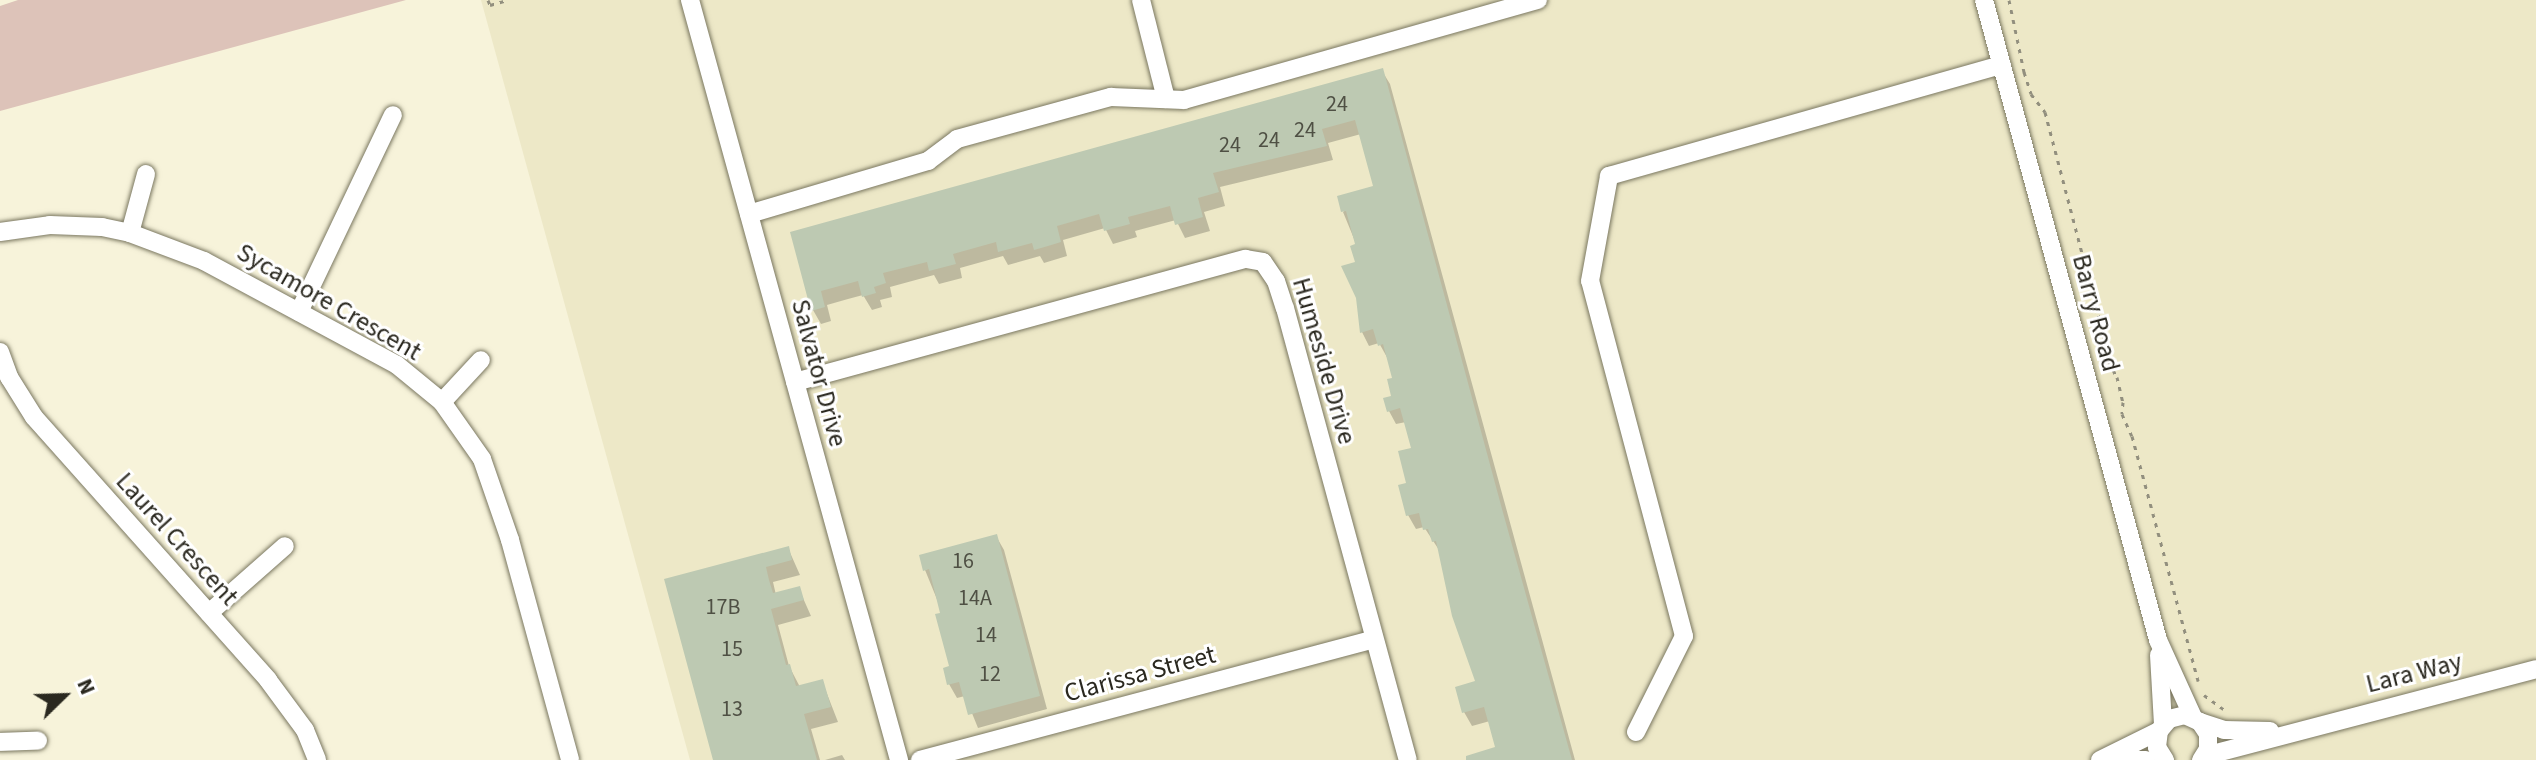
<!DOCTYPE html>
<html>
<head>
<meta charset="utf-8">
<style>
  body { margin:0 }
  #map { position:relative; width:2536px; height:760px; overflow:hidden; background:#f7f3da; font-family:"Source Sans 3",sans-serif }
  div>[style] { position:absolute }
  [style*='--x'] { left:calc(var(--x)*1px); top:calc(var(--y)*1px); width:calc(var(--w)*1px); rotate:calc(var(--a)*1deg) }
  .built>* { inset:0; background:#ede8c7 }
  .green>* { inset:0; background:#ddc3b9 }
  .shadow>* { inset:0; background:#0003 }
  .building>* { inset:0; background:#bdc9b2 }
  .path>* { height:3px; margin-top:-1.5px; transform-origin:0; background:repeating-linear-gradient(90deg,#928f7e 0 4px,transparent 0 10px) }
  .roads { filter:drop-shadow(0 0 2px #7a7760) drop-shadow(0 0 2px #7a7760) }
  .minor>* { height:18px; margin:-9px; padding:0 9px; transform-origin:9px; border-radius:9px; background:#fff }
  span { translate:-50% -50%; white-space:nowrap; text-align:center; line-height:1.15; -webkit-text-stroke:6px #fff; paint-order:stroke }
  .number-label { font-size:22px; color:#4f5044 }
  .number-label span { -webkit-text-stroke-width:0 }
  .street-label { font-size:26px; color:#2a281f }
  .north { position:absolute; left:24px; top:656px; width:80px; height:80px; -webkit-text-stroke:6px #fff; paint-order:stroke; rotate:67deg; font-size:22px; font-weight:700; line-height:32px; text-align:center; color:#2a281f }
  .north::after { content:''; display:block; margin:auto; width:28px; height:36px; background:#2a281f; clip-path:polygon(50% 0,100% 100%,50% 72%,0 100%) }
</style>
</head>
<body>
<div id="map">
  <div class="built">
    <div style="clip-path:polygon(481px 0,2536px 0,2536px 760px,690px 760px)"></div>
  </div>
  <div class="green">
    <div style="clip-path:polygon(18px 0,406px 0,0 111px,0 6px)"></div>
  </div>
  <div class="shadow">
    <div style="clip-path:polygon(1382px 71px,1390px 84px,1575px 760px,1484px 760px,1498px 749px,1490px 721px,1472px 726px,1464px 712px,1477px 683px,1441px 553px,1424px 527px,1416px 529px,1408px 515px,1413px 449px,1406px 422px,1396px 424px,1389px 411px,1394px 379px,1388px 359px,1379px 343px,1369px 346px,1362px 332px,1357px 246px,1343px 212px,1375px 187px,1361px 134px,1328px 143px,1333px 160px,1220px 187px,1225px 206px,1204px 212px,1210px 231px,1185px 238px,1176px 220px,1135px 231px,1137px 237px,1113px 244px,1105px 228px,1063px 240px,1067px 256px,1044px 263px,1040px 256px,1008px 265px,1003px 256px,960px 268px,962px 278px,939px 284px,934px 275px,890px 287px,892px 297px,880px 300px,882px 307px,872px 310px,863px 295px,848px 299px,827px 305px,831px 321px,821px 324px,813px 310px,793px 234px)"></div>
    <div style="clip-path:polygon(996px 536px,1004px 550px,1047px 709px,978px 728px,965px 696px,957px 698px,949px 684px,951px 667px,943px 614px,925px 570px)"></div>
    <div style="clip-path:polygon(788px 548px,800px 575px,773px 582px,776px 595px,799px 589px,811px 616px,778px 625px,789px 666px,800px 687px,822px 681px,838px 722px,811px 729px,820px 760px,715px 760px,666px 581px)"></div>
    <div style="clip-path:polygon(842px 755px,845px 760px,825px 760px)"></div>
  </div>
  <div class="building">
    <div style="clip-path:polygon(1383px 68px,1502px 509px,1572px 760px,1466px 760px,1466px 756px,1495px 747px,1484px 707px,1462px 713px,1455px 687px,1475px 681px,1452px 616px,1436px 541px,1432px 542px,1428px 529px,1423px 530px,1419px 513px,1406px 516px,1398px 485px,1406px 483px,1398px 451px,1411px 448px,1400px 408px,1387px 412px,1383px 398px,1391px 396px,1387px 379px,1392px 378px,1383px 344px,1378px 346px,1373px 329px,1360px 333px,1356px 298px,1341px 266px,1355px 262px,1350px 246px,1355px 244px,1346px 211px,1341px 212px,1337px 196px,1373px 186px,1355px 120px,1322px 129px,1327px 146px,1213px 173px,1219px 192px,1198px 198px,1203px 217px,1175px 225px,1170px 206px,1128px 217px,1130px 224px,1104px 231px,1099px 214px,1057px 226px,1061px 242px,1048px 246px,1034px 250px,1032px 243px,998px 252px,996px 242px,953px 254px,956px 264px,929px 271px,927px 262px,883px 273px,886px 283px,874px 287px,876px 293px,862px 297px,858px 281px,821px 291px,825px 307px,811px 311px,790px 232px)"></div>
    <div style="clip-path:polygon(997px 534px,1040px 696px,968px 715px,959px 682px,947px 685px,943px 668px,949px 666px,935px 614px,940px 613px,929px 569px,923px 571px,919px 555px)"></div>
    <div style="clip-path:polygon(789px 546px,792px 560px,766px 567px,769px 580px,773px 593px,800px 586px,804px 600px,771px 609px,786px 665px,790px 664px,796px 686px,823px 679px,831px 707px,804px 714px,817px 760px,713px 760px,664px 579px)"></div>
  </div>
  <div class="path">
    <div style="--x:488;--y:0;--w:5;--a:68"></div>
    <div style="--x:490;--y:5;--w:19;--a:-16"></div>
    <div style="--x:2009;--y:0;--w:74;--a:78.2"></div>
    <div style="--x:2024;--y:72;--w:23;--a:72"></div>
    <div style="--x:2031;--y:94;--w:23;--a:52"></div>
    <div style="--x:2045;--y:112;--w:233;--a:75.3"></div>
    <div style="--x:2104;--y:337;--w:15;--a:90"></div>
    <div style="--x:2104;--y:352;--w:28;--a:63"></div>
    <div style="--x:2117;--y:377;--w:26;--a:77"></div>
    <div style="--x:2123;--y:402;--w:12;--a:95"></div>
    <div style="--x:2122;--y:414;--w:24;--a:66"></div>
    <div style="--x:2132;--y:436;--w:254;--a:74.9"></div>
    <div style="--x:2204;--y:695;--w:24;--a:36"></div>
  </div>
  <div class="roads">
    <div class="minor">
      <div style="--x:690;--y:0;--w:788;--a:74.62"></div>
      <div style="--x:1141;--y:0;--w:102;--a:75.8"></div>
      <div style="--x:1984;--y:0;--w:663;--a:74.79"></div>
      <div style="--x:2158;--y:640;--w:85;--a:65.6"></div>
      <div style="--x:749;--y:214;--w:187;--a:-16.5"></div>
      <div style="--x:928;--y:161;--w:36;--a:-37"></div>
      <div style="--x:957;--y:139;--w:160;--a:-15.3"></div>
      <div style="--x:1111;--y:97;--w:73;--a:2.4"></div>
      <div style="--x:1184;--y:100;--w:368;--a:-15.8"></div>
      <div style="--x:0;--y:232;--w:50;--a:-8"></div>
      <div style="--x:50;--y:225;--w:52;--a:2.2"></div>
      <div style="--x:102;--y:227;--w:29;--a:12"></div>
      <div style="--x:130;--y:233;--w:79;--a:20.7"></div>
      <div style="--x:204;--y:261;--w:219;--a:28.3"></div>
      <div style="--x:397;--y:365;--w:58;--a:39.4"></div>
      <div style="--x:442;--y:402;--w:70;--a:54.9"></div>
      <div style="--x:482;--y:459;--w:86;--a:70.9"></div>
      <div style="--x:510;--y:540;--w:228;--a:74.7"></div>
      <div style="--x:130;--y:233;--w:61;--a:-74.8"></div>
      <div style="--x:299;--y:312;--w:218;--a:-64.5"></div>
      <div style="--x:0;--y:352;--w:27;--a:70"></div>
      <div style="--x:9;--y:377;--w:47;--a:58"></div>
      <div style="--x:34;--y:417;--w:352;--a:48.3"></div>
      <div style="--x:268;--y:680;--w:62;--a:53.5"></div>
      <div style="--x:305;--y:730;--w:32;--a:68"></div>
      <div style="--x:795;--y:382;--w:467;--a:-15.3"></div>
      <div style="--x:1246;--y:259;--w:17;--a:10"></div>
      <div style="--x:1263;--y:262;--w:23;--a:56"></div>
      <div style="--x:1276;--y:281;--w:28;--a:72"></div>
      <div style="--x:1285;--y:308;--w:468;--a:74.8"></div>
      <div style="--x:442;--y:402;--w:57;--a:-47.1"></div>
      <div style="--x:209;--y:613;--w:101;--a:-41.4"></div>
      <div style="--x:2159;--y:655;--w:69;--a:86.7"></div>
      <div style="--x:2200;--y:722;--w:25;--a:18"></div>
      <div style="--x:2224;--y:730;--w:46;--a:1.2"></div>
      <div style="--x:1636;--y:732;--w:107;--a:-63.4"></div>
      <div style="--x:1684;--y:636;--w:367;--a:-104.8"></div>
      <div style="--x:1590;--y:281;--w:107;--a:-79.7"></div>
      <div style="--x:1609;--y:176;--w:408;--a:-15.8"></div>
      <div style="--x:0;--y:742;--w:38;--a:-2"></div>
      <div style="--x:2205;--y:756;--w:342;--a:-14.7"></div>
      <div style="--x:920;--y:760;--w:470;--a:-14.9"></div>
      <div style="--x:2100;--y:760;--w:66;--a:-26.2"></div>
      <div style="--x:2122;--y:760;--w:24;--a:0"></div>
      <div style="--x:2165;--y:760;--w:15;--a:-122"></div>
      <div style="--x:2157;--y:747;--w:16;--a:-83"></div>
      <div style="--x:2159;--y:731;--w:16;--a:-50"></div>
      <div style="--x:2169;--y:719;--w:16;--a:-14"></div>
      <div style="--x:2185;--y:715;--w:17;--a:25"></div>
      <div style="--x:2200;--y:722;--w:14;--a:56"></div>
      <div style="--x:2208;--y:734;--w:15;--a:90"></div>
      <div style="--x:2208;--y:749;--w:13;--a:122"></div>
    </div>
  </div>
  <div class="number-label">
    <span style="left:1337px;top:105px">24</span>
    <span style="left:1305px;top:131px">24</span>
    <span style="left:1269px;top:141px">24</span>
    <span style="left:1230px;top:146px">24</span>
    <span style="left:963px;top:562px">16</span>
    <span style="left:975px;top:599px">14A</span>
    <span style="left:723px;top:608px">17B</span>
    <span style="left:986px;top:636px">14</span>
    <span style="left:732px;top:650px">15</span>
    <span style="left:990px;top:675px">12</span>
    <span style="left:732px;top:710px">13</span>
  </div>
  <div class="street-label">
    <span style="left:329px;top:302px;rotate:30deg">Sycamore Crescent</span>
    <span style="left:2096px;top:313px;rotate:75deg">Barry Road</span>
    <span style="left:1324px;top:361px;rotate:74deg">Humeside Drive</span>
    <span style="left:819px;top:373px;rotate:75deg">Salvator Drive</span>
    <span style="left:177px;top:539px;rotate:48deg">Laurel Crescent</span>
    <span style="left:2414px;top:673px;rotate:-14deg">Lara Way</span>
    <span style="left:1140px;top:674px;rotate:-15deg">Clarissa Street</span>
  </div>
  <div class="north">N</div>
</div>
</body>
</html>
